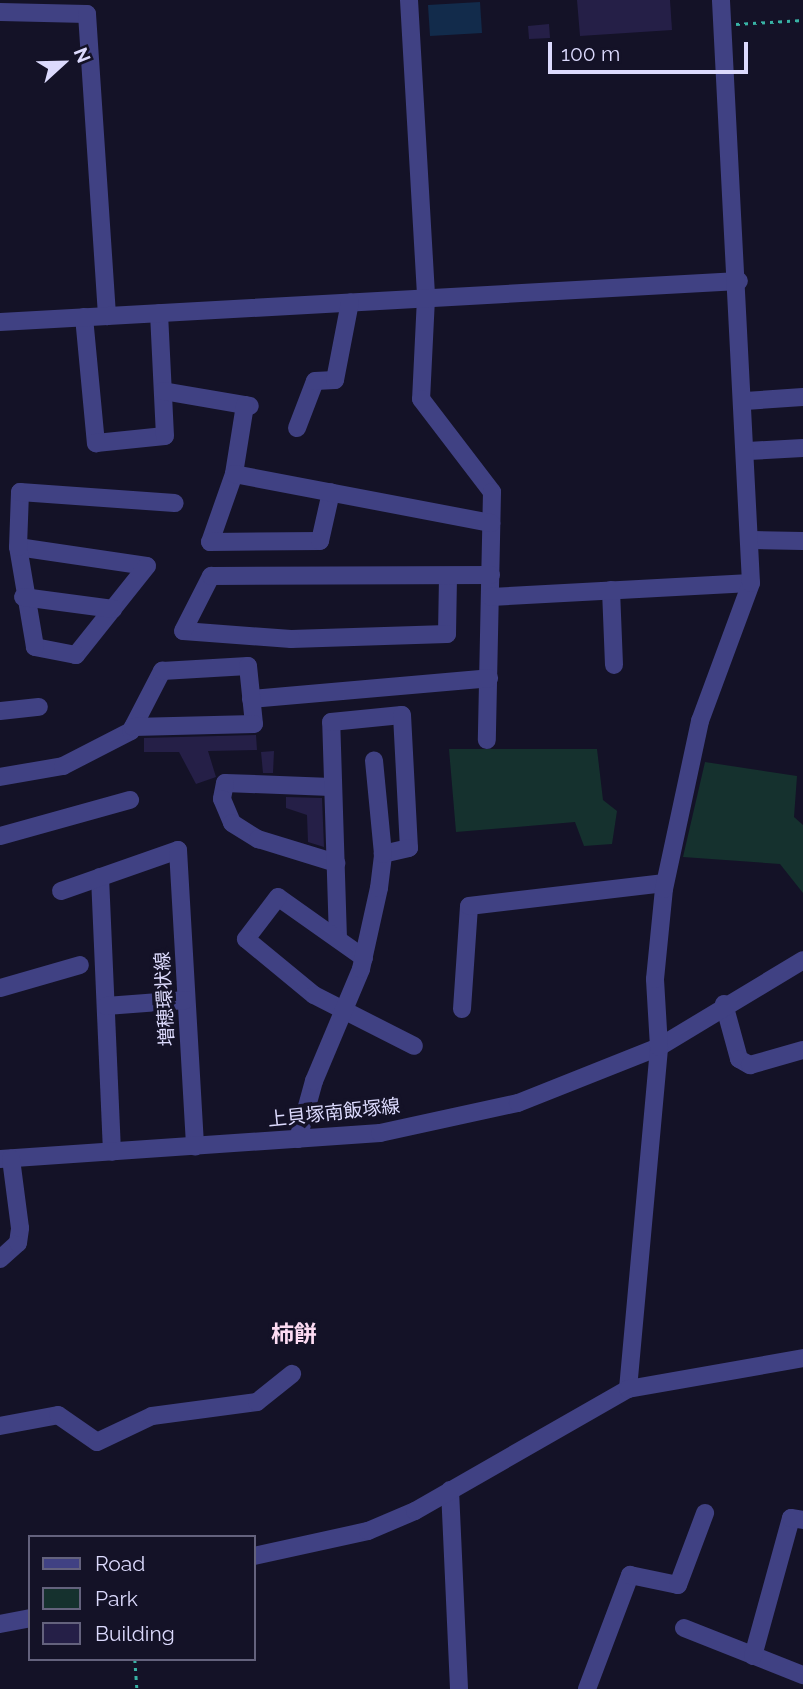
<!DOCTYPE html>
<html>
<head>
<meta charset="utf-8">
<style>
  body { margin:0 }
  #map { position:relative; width:803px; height:1689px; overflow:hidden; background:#141227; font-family:Raleway,"Noto Sans JP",sans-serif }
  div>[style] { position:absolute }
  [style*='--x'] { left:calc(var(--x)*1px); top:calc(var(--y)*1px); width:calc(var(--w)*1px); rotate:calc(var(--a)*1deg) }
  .green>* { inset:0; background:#15312e }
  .water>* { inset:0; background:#122b4b }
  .building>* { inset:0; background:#251f47 }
  .path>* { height:2.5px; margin-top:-1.25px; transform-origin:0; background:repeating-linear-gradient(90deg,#38b3a5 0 3.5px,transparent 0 8.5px) }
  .minor>* { height:18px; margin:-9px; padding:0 9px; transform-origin:9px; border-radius:9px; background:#404183 }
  span { translate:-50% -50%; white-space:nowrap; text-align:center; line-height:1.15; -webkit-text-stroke:7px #141227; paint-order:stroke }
  .street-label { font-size:19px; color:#dcdafd }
  .quarter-label { font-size:23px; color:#fddcf3; font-weight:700 }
  .legend { position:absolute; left:28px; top:1535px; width:228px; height:126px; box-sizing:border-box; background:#141227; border:2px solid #64627d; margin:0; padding:9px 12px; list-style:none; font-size:21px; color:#dcdafd }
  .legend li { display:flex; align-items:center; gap:14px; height:35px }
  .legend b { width:35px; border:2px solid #64627d }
  .north { position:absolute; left:28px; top:28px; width:70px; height:70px; -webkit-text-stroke:5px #141227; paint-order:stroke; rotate:68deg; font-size:19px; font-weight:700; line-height:28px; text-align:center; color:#dcdafd }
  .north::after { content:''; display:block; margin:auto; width:24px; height:32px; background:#dcdafd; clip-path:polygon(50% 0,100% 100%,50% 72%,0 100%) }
  .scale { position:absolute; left:548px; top:42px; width:200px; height:32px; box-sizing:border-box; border:4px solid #dcdafd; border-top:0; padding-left:9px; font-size:21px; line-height:24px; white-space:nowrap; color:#dcdafd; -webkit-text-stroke:5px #141227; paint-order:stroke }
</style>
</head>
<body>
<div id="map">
  <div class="green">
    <div style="clip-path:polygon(449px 749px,597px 749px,603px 800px,617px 811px,612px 844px,584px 846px,575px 822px,456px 832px)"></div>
    <div style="clip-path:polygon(705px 762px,797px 776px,794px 817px,803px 825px,803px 893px,780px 864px,683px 857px)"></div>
  </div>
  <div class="water">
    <div style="clip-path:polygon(480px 2px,482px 33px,430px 36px,428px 5px)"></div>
  </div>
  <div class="building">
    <div style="clip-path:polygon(577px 0,670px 0,672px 30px,580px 36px)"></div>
    <div style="clip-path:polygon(549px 24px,550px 38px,529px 39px,528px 26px)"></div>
    <div style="clip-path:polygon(256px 735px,257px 750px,208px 751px,216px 777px,196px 784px,179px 752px,144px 752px,144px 738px)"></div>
    <div style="clip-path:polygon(274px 751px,273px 773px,263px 773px,261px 752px)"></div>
    <div style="clip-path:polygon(286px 797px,322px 798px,324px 847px,308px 842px,307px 815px,286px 808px)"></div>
  </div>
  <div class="path">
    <div style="--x:736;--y:24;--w:67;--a:-3.4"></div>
    <div style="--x:135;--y:1659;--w:30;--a:86"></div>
  </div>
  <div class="minor">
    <div style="--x:409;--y:0;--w:298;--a:86.7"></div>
    <div style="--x:426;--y:298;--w:101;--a:92.8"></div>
    <div style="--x:421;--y:399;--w:117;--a:52.6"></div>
    <div style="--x:492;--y:492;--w:248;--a:91.2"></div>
    <div style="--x:0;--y:12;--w:87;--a:1.3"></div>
    <div style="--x:87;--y:14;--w:303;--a:86.2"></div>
    <div style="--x:84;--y:317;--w:127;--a:84.6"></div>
    <div style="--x:96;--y:443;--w:69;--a:-5.8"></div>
    <div style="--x:165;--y:436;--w:123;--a:-92.8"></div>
    <div style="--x:0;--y:322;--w:740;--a:-3.18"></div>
    <div style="--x:163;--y:391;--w:88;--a:9.8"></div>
    <div style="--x:745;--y:401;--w:58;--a:-3.9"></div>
    <div style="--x:245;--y:405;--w:70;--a:99.1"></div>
    <div style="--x:234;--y:474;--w:72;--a:109.4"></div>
    <div style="--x:210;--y:542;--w:110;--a:-0.5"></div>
    <div style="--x:320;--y:541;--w:50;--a:-77.3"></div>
    <div style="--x:297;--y:428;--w:50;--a:-69"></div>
    <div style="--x:315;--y:381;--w:20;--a:-3"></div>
    <div style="--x:335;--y:380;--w:79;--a:-79.1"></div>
    <div style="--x:748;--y:451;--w:55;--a:-3.1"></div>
    <div style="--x:234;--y:474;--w:262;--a:10.8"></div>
    <div style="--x:752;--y:540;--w:51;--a:1.1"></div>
    <div style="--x:18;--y:547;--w:130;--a:8.4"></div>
    <div style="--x:147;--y:566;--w:114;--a:128.6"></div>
    <div style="--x:76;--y:655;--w:42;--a:-169"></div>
    <div style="--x:35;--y:647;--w:101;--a:-99.6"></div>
    <div style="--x:18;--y:547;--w:55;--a:-87.9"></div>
    <div style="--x:20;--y:492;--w:155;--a:4.1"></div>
    <div style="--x:448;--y:577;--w:57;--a:91"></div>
    <div style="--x:447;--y:634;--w:156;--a:178.2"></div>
    <div style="--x:291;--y:639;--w:108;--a:-175.8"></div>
    <div style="--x:183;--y:631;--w:62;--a:-63"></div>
    <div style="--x:211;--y:576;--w:280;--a:-0.2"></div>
    <div style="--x:611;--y:590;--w:75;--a:87.7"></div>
    <div style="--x:23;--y:597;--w:91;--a:7.6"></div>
    <div style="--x:491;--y:597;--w:260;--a:-3.1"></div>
    <div style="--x:251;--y:699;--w:239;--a:-5"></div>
    <div style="--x:0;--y:711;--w:39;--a:-6"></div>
    <div style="--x:0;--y:777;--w:64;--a:-9.9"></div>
    <div style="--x:63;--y:766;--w:76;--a:-27.2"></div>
    <div style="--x:131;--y:731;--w:68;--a:-62.7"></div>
    <div style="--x:162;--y:671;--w:86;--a:-3.3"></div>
    <div style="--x:248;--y:666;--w:58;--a:84.1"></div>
    <div style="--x:254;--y:724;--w:121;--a:178.6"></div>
    <div style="--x:331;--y:787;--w:106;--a:-177.8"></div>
    <div style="--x:225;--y:783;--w:16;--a:101"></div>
    <div style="--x:222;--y:799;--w:26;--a:67"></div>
    <div style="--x:232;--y:823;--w:31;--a:32"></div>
    <div style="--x:258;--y:839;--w:82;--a:17.1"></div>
    <div style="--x:0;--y:836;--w:135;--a:-15.5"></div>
    <div style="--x:100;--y:877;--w:275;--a:87.5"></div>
    <div style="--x:61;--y:891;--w:124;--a:-19.3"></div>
    <div style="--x:178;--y:850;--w:297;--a:86.7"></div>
    <div style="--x:338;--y:939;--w:217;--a:-91.8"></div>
    <div style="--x:331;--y:722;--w:71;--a:-5.6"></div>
    <div style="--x:402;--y:715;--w:133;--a:87"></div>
    <div style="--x:409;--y:848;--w:27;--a:167"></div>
    <div style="--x:364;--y:958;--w:105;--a:-144.7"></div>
    <div style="--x:278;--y:897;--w:53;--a:127.3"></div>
    <div style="--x:246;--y:939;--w:88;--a:39.5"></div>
    <div style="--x:314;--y:995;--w:112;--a:27"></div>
    <div style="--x:0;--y:988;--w:83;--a:-16"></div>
    <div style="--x:724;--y:1004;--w:57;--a:74.7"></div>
    <div style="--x:739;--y:1059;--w:13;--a:29"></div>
    <div style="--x:750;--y:1065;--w:55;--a:-15.8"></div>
    <div style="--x:106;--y:1006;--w:80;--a:-4.3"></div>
    <div style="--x:462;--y:1009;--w:103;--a:-86.1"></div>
    <div style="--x:469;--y:906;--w:197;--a:-6.7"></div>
    <div style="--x:298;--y:1139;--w:60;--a:-74.6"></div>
    <div style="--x:314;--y:1081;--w:121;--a:-67.2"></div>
    <div style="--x:361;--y:969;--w:83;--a:-77.5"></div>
    <div style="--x:379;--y:888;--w:34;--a:-83"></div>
    <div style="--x:383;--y:854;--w:94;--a:-95.5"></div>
    <div style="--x:0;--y:1159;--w:381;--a:-3.9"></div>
    <div style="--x:380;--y:1133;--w:141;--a:-12.3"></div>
    <div style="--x:518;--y:1103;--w:152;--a:-21.7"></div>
    <div style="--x:659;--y:1047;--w:168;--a:-31.1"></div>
    <div style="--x:0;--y:1259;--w:24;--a:-42"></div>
    <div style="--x:18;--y:1243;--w:15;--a:-82"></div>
    <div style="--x:20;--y:1228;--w:70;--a:-97.4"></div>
    <div style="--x:628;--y:1389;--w:343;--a:-84.8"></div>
    <div style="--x:659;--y:1047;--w:68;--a:-93.4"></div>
    <div style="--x:655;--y:979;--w:90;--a:-84.3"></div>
    <div style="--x:664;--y:889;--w:172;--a:-77.9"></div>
    <div style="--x:700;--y:721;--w:147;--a:-69.7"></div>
    <div style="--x:751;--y:583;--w:584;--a:-92.95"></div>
    <div style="--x:0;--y:1426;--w:59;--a:-10.7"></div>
    <div style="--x:58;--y:1415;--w:47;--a:34.7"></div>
    <div style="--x:97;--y:1442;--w:61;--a:-25.3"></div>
    <div style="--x:152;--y:1416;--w:106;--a:-7.6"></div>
    <div style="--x:257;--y:1402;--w:45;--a:-38.7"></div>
    <div style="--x:450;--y:1490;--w:199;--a:87.4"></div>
    <div style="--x:254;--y:1556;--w:117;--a:-12.4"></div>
    <div style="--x:368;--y:1531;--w:51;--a:-23.1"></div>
    <div style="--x:415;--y:1511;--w:245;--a:-29.8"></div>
    <div style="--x:628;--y:1389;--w:178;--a:-10"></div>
    <div style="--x:0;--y:1624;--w:31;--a:-11"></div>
    <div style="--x:684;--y:1628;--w:128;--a:21.6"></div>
    <div style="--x:753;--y:1656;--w:143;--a:-74.6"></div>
    <div style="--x:791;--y:1518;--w:12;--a:9"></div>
    <div style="--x:587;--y:1689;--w:122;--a:-69.3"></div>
    <div style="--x:630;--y:1575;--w:49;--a:11.8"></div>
    <div style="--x:678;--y:1585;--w:77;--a:-69.4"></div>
  </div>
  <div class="street-label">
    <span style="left:165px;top:999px;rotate:-93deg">増穂環状線</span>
    <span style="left:334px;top:1113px;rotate:-6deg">上貝塚南飯塚線</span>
  </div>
  <div class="quarter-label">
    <span style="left:294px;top:1334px">柿餅</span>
  </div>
  <ul class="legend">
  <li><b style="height:9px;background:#404183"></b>Road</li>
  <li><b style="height:19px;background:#15312e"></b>Park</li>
  <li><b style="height:19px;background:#251f47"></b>Building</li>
  </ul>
  <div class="north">N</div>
  <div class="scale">100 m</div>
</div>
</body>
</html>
